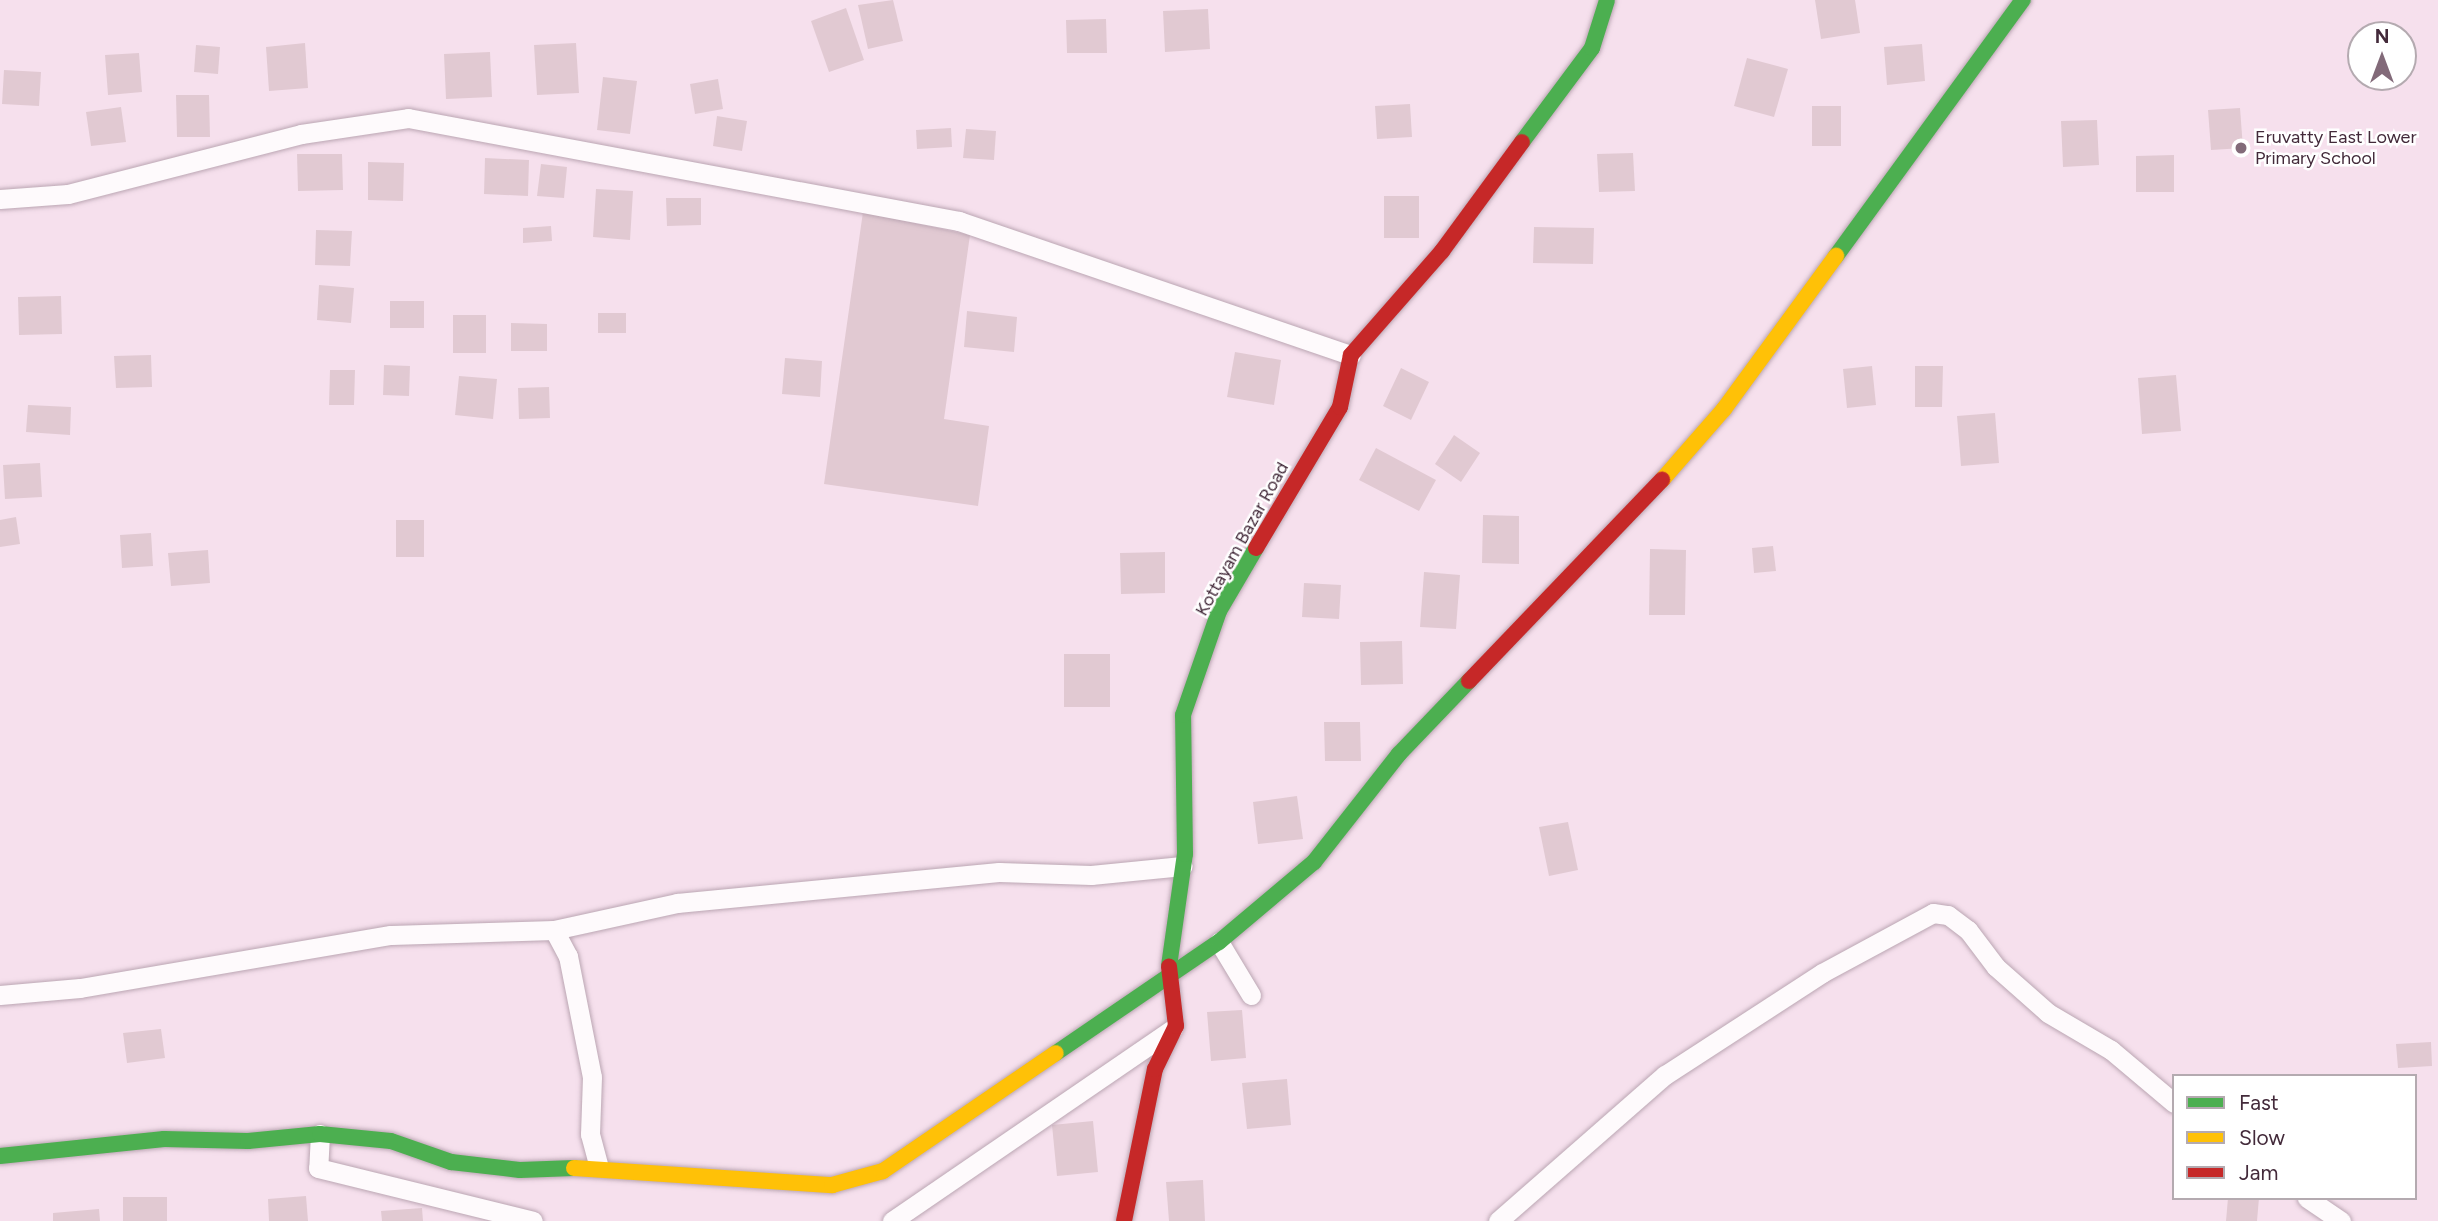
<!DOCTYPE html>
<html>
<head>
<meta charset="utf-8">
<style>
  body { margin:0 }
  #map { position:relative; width:2438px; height:1221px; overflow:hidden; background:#f6e0ed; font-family:Figtree,sans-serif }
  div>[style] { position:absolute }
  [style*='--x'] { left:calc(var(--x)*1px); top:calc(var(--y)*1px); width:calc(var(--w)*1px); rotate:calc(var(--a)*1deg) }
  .building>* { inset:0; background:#e1c9d2 }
  .roads { filter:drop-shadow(0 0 2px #bba6b3) drop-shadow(0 0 2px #bba6b3) }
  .street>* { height:19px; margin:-9.5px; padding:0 9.5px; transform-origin:9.5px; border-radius:9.5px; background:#fefafc }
  .fast>* { height:16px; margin:-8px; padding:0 8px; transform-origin:8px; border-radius:8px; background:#4caf50 }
  .slow>* { height:16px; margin:-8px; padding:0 8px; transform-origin:8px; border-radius:8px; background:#ffc107 }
  .jam>* { height:16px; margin:-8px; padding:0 8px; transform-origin:8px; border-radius:8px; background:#c62828 }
  .dots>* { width:19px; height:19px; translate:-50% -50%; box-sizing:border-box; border:4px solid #fff; border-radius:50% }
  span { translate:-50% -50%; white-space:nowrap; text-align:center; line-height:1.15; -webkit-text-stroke:5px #fff; paint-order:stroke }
  .poi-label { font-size:18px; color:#432a3a }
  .left { translate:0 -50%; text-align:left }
  .street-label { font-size:18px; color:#432a3a }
  .legend { position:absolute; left:2172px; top:1074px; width:245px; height:126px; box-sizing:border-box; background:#fff; border:2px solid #b4aab0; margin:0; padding:9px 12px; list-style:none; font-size:21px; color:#432a3a }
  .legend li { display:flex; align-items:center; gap:14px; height:35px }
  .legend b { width:35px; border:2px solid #b4aab0 }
  .north { position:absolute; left:2347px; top:21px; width:70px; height:70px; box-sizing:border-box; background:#fff; border:2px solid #b4aab0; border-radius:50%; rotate:0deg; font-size:19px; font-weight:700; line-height:28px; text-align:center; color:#432a3a }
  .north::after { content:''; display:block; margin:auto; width:24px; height:32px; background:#826a79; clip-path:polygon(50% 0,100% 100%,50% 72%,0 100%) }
</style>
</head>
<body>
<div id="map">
  <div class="building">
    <div style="clip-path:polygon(893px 0,903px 41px,868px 49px,858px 5px)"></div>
    <div style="clip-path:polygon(1815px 0,1855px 0,1860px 33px,1821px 39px)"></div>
    <div style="clip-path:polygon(846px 8px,864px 60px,829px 72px,811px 21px)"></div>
    <div style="clip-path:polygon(1208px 9px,1210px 49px,1165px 52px,1163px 11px)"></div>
    <div style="clip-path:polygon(1106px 19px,1107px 53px,1067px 53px,1066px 20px)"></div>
    <div style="clip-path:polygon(305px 43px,308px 88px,269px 91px,266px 47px)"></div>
    <div style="clip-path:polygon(576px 43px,579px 93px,537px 95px,534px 45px)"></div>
    <div style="clip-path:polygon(1922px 44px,1925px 81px,1887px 85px,1884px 47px)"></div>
    <div style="clip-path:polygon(196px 45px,220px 47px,218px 74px,194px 72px)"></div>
    <div style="clip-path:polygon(490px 52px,492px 97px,446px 99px,444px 54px)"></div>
    <div style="clip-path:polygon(139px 53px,142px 92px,108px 95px,105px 55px)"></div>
    <div style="clip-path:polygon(1747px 58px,1788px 69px,1774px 117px,1734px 106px)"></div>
    <div style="clip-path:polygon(4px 70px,41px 72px,39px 106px,2px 104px)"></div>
    <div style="clip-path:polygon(603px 77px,637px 81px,630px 134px,597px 130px)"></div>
    <div style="clip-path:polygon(718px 79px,723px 109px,695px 114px,690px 84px)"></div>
    <div style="clip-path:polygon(176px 95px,209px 95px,210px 137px,177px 137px)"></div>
    <div style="clip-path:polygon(1410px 104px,1412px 137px,1377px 139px,1375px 106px)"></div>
    <div style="clip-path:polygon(1812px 106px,1841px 106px,1841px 146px,1812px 146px)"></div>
    <div style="clip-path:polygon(121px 107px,126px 142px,91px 146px,86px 112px)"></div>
    <div style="clip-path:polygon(2240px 108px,2243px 148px,2211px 150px,2208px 110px)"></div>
    <div style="clip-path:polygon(717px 116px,747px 121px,742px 151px,713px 146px)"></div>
    <div style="clip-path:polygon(2097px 120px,2099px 165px,2063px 167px,2061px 121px)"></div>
    <div style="clip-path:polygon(951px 128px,952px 147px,917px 149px,916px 130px)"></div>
    <div style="clip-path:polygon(966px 129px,996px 131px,994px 160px,963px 158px)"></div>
    <div style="clip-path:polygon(1633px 153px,1635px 191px,1599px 192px,1597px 154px)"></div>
    <div style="clip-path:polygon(297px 154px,342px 154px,343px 190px,298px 191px)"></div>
    <div style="clip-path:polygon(2174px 155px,2174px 192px,2136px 192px,2136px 156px)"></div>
    <div style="clip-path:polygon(485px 158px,529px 160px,528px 196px,484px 194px)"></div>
    <div style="clip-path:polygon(368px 162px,404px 163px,403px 201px,368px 200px)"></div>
    <div style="clip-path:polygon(541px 164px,567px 167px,564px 198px,537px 196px)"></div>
    <div style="clip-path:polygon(596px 189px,633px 191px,630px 240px,593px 237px)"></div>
    <div style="clip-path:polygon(1384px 196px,1419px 196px,1419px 238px,1384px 238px)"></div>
    <div style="clip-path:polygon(666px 198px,701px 198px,701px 225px,667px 226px)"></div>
    <div style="clip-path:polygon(863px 212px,970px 235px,944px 419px,989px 426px,978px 506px,824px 484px)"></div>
    <div style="clip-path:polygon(551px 226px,552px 241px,523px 243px,523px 228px)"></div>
    <div style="clip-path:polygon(1534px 227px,1594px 228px,1593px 264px,1533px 263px)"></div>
    <div style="clip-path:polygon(316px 230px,352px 231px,350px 266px,315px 265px)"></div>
    <div style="clip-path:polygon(319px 285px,354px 288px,351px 323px,317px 320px)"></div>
    <div style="clip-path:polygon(61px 296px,62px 334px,19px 335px,18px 297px)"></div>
    <div style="clip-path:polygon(390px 301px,424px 301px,424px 328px,390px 328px)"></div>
    <div style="clip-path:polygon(967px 311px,1017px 317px,1014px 352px,964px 347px)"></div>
    <div style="clip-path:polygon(598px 313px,626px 313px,626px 333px,598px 333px)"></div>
    <div style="clip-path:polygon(453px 315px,486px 315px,486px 353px,453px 353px)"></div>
    <div style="clip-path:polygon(511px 323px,547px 324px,547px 351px,511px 351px)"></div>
    <div style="clip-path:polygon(1235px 352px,1281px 360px,1274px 405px,1227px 397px)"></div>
    <div style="clip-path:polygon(151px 355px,152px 387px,116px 388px,114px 356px)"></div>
    <div style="clip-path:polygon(785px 358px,822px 361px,820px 397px,782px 394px)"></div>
    <div style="clip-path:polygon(384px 365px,410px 366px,409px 396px,383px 395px)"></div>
    <div style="clip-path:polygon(1872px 366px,1876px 405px,1847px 408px,1843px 369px)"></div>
    <div style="clip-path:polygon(1915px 366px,1943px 366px,1942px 407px,1915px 407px)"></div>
    <div style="clip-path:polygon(1401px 368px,1429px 382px,1411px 420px,1383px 406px)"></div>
    <div style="clip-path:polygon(330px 370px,355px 370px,354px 405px,329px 405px)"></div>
    <div style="clip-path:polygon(2176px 375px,2181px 431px,2142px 434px,2138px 378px)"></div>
    <div style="clip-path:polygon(459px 376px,497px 379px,493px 419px,455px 415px)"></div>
    <div style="clip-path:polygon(549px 387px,550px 418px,519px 419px,518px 388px)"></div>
    <div style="clip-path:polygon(28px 405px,71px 407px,70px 435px,26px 432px)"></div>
    <div style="clip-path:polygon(1995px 413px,1999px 463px,1961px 466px,1957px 416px)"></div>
    <div style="clip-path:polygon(1454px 435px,1480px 453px,1461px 482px,1435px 464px)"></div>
    <div style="clip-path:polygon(1376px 448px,1436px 480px,1419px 511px,1359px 480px)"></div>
    <div style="clip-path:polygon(40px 463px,42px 497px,5px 499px,3px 465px)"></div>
    <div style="clip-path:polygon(1483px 515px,1519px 516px,1519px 564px,1482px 563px)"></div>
    <div style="clip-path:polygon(16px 517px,20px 544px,0 547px,0 520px)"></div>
    <div style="clip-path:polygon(396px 520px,424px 520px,424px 557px,396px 557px)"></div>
    <div style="clip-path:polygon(151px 533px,153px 566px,122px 568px,120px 535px)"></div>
    <div style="clip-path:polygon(1773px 546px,1776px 571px,1754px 573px,1752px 548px)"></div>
    <div style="clip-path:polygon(1650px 549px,1686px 550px,1685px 615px,1649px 615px)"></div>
    <div style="clip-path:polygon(208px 550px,210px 583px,171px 586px,168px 553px)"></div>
    <div style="clip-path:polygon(1165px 552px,1165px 593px,1121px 594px,1120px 553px)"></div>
    <div style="clip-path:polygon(1424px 572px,1460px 575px,1456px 629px,1420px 627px)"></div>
    <div style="clip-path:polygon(1304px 583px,1341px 585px,1339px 619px,1302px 617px)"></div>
    <div style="clip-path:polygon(1402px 641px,1403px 684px,1361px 685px,1360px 642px)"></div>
    <div style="clip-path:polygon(1064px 654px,1110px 654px,1110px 707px,1064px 707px)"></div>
    <div style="clip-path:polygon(1324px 722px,1360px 722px,1361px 761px,1325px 761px)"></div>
    <div style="clip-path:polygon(1297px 796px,1303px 839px,1258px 844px,1253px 802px)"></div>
    <div style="clip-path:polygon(1568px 822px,1578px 870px,1549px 876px,1539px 827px)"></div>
    <div style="clip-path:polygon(1242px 1010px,1246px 1058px,1211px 1061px,1207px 1012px)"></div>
    <div style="clip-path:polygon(161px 1029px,165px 1058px,127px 1063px,123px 1033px)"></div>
    <div style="clip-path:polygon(2431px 1042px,2432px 1066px,2398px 1068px,2396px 1044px)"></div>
    <div style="clip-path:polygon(1287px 1079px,1291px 1125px,1247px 1129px,1242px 1083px)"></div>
    <div style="clip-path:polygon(1093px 1121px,1098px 1172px,1057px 1176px,1052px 1125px)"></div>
    <div style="clip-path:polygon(1203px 1180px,1205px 1221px,1169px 1221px,1166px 1182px)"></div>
    <div style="clip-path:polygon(306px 1196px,308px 1221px,269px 1221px,268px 1199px)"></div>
    <div style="clip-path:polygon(123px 1197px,167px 1197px,167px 1221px,123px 1221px)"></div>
    <div style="clip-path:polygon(2228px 1198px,2259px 1198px,2257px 1221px,2226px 1221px)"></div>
    <div style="clip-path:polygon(422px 1208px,423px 1221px,382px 1221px,381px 1211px)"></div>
    <div style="clip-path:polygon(99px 1209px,100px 1221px,53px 1221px,53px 1213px)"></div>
  </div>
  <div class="roads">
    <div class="street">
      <div style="--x:0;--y:199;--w:68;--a:-4.2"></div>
      <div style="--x:68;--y:194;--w:241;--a:-14.4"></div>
      <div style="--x:301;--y:134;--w:108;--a:-8.5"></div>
      <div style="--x:408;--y:118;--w:561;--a:10.59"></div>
      <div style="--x:959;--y:221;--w:414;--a:18.9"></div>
      <div style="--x:554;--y:930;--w:126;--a:-12.4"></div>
      <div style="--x:677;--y:903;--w:323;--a:-5.5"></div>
      <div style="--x:999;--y:872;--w:92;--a:1.9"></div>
      <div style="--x:1091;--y:875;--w:92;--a:-5.6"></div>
      <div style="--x:1219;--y:942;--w:62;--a:58.9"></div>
      <div style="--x:0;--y:995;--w:80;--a:-5"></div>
      <div style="--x:80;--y:988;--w:315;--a:-9.7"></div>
      <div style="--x:391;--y:935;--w:163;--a:-1.8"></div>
      <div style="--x:554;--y:930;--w:30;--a:62"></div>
      <div style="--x:568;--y:956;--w:123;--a:78.8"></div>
      <div style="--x:592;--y:1077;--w:57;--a:92"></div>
      <div style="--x:590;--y:1134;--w:34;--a:75"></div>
      <div style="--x:320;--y:1134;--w:34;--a:93"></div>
      <div style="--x:318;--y:1168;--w:221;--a:13.8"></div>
      <div style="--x:2307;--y:1198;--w:41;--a:34.1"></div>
      <div style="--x:892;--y:1221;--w:340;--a:-34.4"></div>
      <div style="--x:1498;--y:1221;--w:222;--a:-41.2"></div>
      <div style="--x:1665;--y:1075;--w:187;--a:-33"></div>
      <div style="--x:1822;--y:973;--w:126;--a:-28.4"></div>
      <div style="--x:1933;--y:913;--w:15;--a:8"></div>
      <div style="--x:1948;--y:915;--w:25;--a:37"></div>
      <div style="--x:1968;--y:930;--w:46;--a:52.9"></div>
      <div style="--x:1996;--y:967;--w:69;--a:41.5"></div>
      <div style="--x:2048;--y:1013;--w:73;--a:30.4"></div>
      <div style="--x:2111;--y:1050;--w:82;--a:40.1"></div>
    </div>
    <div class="fast">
      <div style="--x:1522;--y:142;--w:117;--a:-53.3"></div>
      <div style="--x:1592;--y:48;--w:50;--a:-72.6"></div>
      <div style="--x:1836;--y:256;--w:317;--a:-53.9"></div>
      <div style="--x:1169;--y:966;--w:113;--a:-81.9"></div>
      <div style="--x:1185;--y:854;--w:139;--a:-90.8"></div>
      <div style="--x:1183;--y:715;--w:110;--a:-70.9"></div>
      <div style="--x:1219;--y:611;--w:73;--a:-59.6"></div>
      <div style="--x:1056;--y:1053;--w:197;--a:-34.3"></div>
      <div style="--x:1219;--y:942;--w:124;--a:-40.1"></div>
      <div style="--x:1314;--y:862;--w:137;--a:-51.8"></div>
      <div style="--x:1399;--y:754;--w:101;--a:-46.2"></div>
      <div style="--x:0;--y:1156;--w:165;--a:-5.9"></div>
      <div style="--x:164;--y:1139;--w:84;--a:1.4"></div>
      <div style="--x:248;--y:1141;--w:72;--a:-5.6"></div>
      <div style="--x:320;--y:1134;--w:71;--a:5.6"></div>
      <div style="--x:391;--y:1141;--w:64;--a:19.3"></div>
      <div style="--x:451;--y:1162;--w:69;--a:6.6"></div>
      <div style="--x:520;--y:1170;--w:54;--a:-2.1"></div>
    </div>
    <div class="slow">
      <div style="--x:1662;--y:480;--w:94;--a:-48.9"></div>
      <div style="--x:1724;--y:409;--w:190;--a:-53.8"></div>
      <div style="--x:574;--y:1168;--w:259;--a:3.8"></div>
      <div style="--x:832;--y:1185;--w:53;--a:-15.4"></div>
      <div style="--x:883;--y:1171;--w:209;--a:-34.3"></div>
    </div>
    <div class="jam">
      <div style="--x:1256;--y:548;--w:164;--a:-59.2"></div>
      <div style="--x:1340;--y:407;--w:53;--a:-78.1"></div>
      <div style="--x:1351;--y:355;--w:138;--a:-48.8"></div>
      <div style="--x:1442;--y:251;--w:135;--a:-53.7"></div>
      <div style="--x:1469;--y:681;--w:279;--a:-46.2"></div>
      <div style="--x:1124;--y:1221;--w:155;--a:-78.5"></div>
      <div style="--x:1155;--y:1069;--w:48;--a:-64"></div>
      <div style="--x:1176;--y:1026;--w:60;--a:-96.7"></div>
    </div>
  </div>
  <div class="dots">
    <div style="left:2241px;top:148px;background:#826a79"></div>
  </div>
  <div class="poi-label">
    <span class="left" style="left:2255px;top:148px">Eruvatty East Lower<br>Primary School</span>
  </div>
  <div class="street-label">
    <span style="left:1242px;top:539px;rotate:-61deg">Kottayam Bazar Road</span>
  </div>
  <ul class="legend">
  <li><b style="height:9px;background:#4caf50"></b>Fast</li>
  <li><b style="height:9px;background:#ffc107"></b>Slow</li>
  <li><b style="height:9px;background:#c62828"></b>Jam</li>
  </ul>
  <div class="north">N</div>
</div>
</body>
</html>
